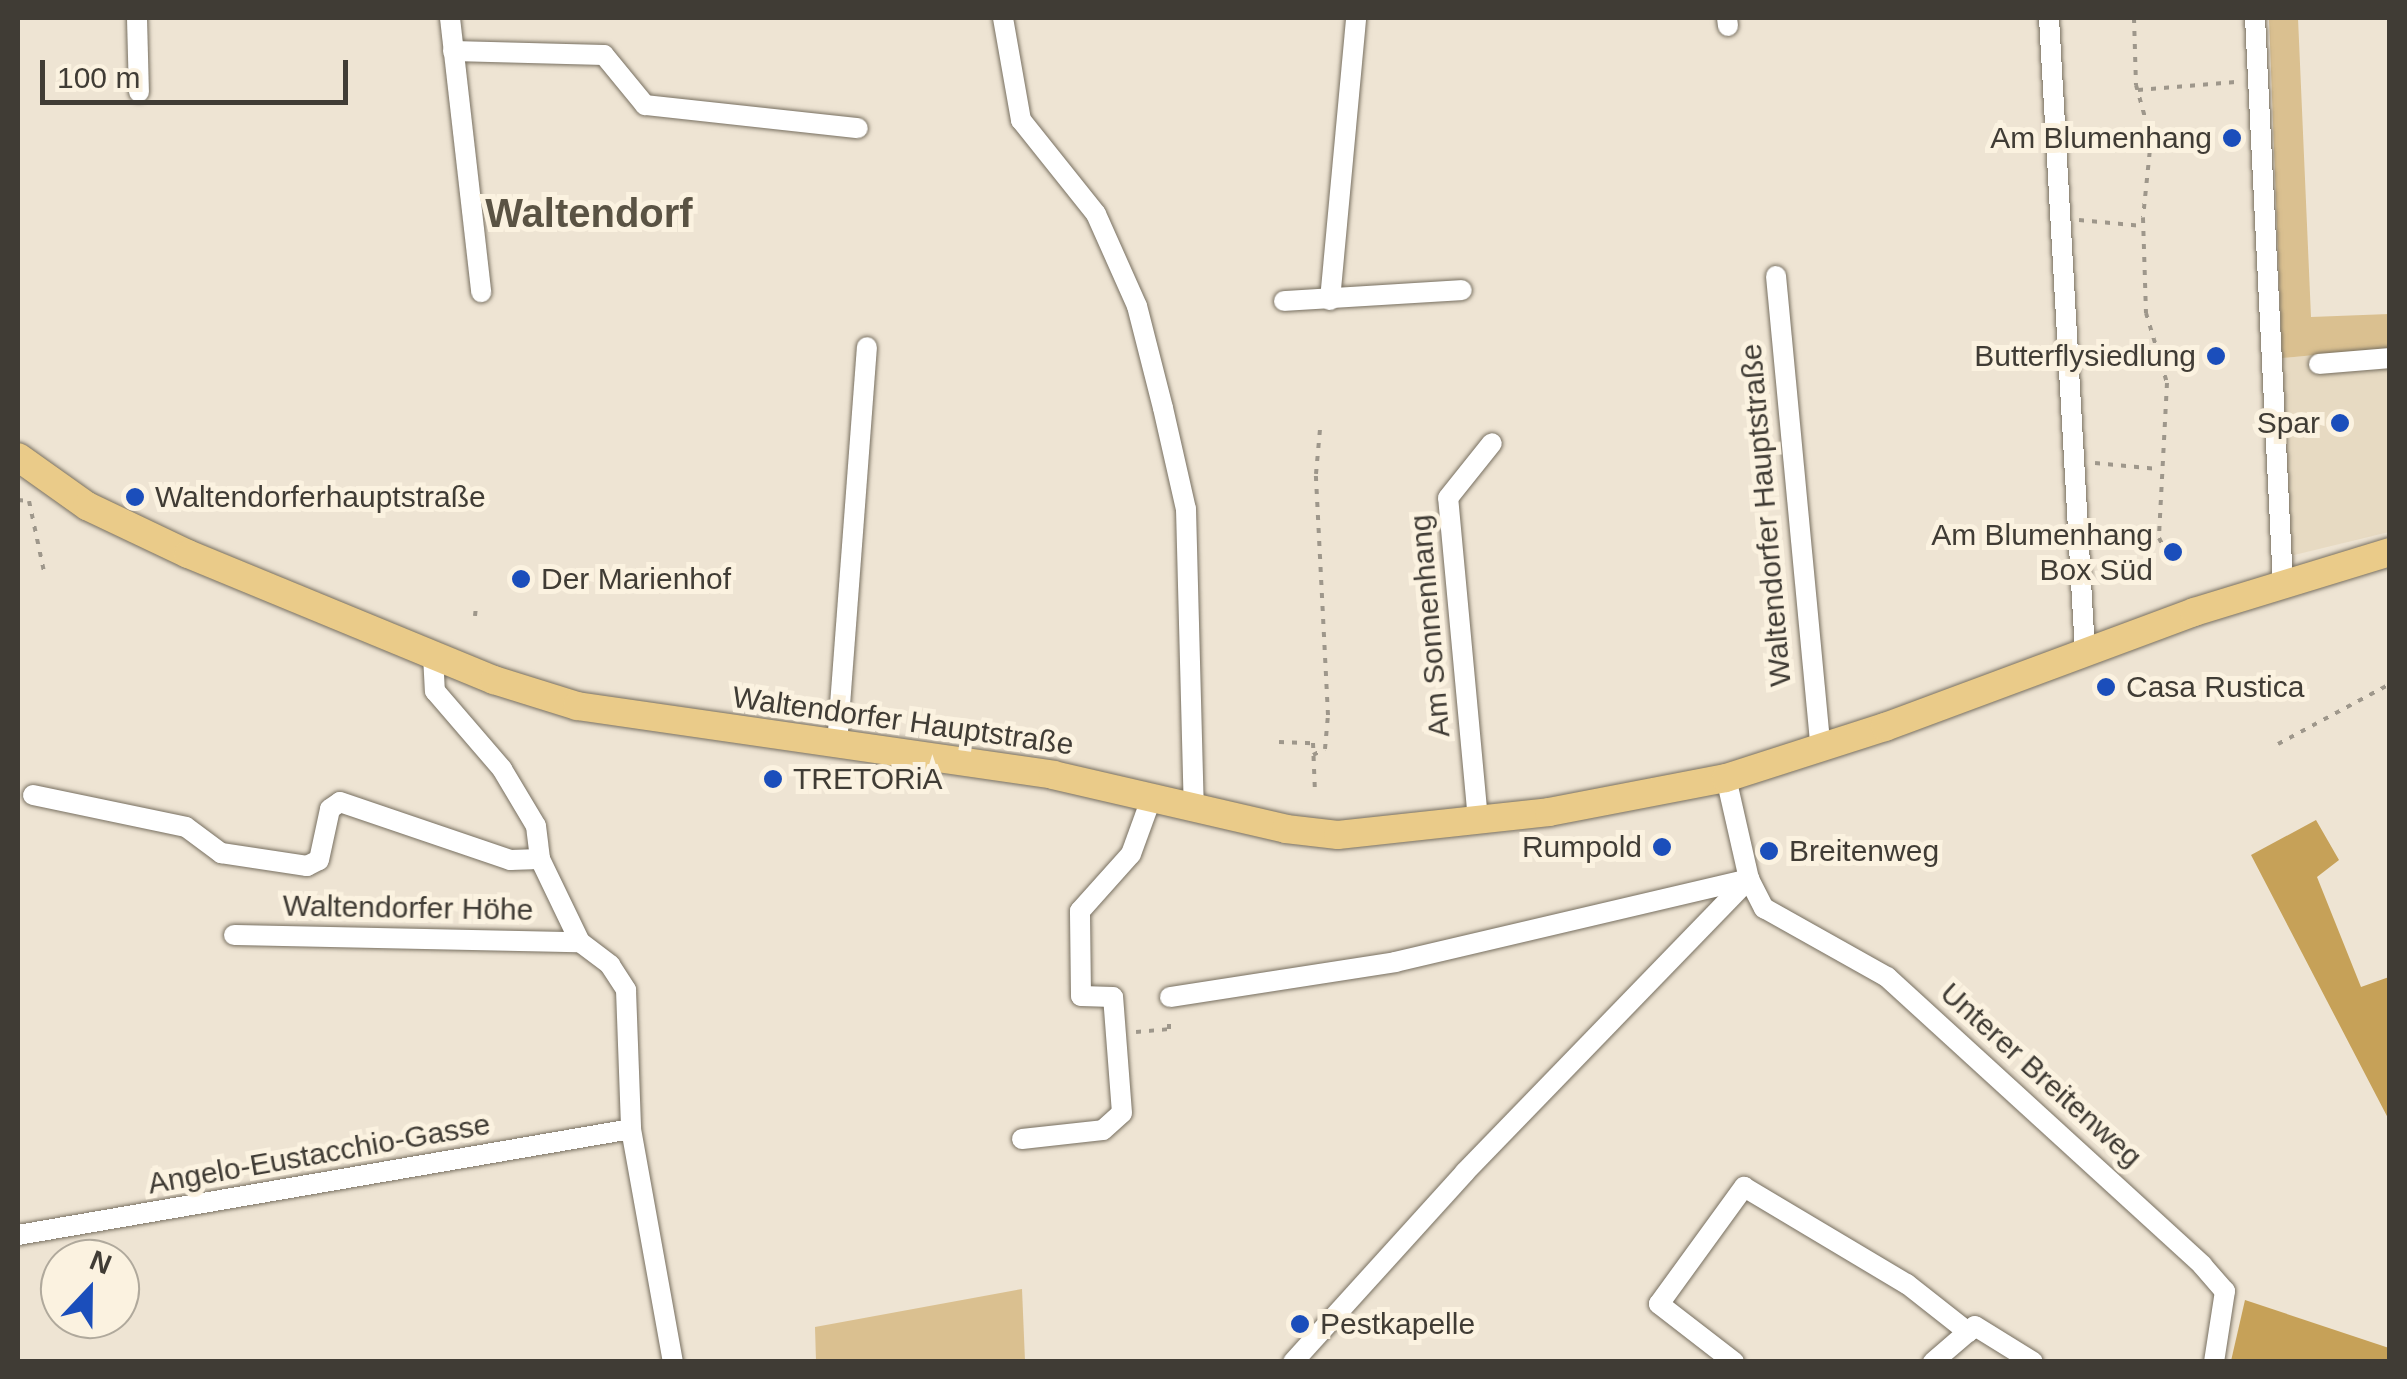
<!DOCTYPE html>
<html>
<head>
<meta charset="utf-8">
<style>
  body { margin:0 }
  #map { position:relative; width:2407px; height:1379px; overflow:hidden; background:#eee4d3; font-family:Helvetica,sans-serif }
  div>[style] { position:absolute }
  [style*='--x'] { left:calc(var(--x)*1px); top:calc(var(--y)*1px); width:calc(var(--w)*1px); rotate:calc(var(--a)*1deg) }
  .built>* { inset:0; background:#e7dac2 }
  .green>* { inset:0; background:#dac090 }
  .forest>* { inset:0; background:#c6a158 }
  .path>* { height:4px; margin-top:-2px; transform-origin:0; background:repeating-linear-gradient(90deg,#9e978b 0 5px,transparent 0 13px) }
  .roads { filter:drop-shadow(0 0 2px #776f60) drop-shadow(0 0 2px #776f60) }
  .minor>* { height:20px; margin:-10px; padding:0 10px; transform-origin:10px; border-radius:10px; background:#fff }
  .major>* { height:28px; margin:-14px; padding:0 14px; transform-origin:14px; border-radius:14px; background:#eacb89 }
  .dots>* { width:28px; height:28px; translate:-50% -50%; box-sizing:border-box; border:5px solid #fbf2e0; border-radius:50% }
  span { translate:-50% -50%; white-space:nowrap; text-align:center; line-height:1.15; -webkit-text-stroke:10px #fbf2e0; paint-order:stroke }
  .poi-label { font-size:30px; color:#403c35 }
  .right { translate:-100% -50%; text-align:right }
  .left { translate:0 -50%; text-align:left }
  .street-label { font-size:30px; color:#403c35 }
  .district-label { font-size:40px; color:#5a5344; font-weight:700 }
  .frame { position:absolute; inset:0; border:20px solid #403c35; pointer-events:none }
  .north { position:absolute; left:40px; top:1239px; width:100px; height:100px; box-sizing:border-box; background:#fbf2e0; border:2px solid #b0a99c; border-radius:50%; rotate:22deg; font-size:28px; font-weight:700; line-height:40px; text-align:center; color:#403c35 }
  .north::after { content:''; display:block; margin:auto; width:35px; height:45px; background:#1b4ebb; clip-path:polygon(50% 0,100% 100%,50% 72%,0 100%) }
  .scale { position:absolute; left:40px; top:60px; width:308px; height:45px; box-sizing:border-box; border:5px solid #403c35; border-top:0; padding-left:12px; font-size:30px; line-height:35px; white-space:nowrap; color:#403c35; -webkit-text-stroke:8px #fbf2e0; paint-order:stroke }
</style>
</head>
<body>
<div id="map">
  <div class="built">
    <div style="clip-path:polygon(2389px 348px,2389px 532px,2290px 556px,2282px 358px)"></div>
  </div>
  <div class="green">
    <div style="clip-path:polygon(2269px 18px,2298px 18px,2311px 317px,2389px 314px,2389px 348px,2282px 358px)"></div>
    <div style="clip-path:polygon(1022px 1289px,1025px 1361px,816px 1361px,815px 1327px)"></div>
  </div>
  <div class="forest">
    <div style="clip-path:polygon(2316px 820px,2339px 860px,2317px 877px,2361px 987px,2389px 977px,2389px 1120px,2251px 855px)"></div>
    <div style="clip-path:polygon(2245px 1300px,2389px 1348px,2389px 1361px,2231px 1361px)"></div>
  </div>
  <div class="path">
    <div style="--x:2134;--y:18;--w:67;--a:88.3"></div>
    <div style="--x:2136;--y:85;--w:56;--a:74.5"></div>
    <div style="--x:2151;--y:139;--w:79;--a:95.8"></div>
    <div style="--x:2143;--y:218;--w:95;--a:88.2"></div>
    <div style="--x:2146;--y:313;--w:73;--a:73.3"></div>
    <div style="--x:2167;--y:383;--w:155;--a:93"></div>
    <div style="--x:2159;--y:538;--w:33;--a:63"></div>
    <div style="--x:2138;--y:90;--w:98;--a:-4.7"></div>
    <div style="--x:2079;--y:220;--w:64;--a:5.4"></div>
    <div style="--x:2095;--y:463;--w:63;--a:5.4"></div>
    <div style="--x:18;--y:500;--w:11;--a:5"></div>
    <div style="--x:29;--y:501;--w:77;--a:78"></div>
    <div style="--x:475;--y:616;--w:10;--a:-84"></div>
    <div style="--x:1279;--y:742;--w:34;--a:2"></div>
    <div style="--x:1313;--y:743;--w:50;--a:87.7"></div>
    <div style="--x:2278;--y:744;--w:127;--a:-28.2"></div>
    <div style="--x:1313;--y:755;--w:13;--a:-27"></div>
    <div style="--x:1325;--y:749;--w:34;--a:-85"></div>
    <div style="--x:1328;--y:715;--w:241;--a:-92.9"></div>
    <div style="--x:1316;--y:474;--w:45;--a:-84.9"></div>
    <div style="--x:1136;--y:1032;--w:33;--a:-5"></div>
    <div style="--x:1169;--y:1029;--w:12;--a:-90"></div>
  </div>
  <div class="roads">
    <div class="minor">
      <div style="--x:137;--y:18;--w:74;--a:88.5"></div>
      <div style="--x:450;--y:18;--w:276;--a:83.5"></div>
      <div style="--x:1003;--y:18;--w:104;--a:80"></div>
      <div style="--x:1021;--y:120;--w:120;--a:51.4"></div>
      <div style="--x:1096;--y:214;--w:101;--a:66"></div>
      <div style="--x:1137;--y:306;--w:105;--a:75.7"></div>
      <div style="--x:1163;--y:408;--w:104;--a:77.2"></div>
      <div style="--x:1186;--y:509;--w:300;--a:88.5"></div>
      <div style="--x:1727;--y:18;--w:8;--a:83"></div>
      <div style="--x:2049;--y:18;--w:635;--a:86.75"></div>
      <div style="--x:2255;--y:18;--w:567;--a:87.17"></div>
      <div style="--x:453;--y:51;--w:151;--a:1.5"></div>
      <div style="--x:604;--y:55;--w:65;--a:50.6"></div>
      <div style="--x:645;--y:105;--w:214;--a:6.2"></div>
      <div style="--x:1776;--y:276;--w:475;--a:84.6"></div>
      <div style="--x:1330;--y:300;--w:283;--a:-84.7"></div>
      <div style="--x:1284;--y:301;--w:178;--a:-3.5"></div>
      <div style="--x:2319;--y:364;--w:71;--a:-4.8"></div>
      <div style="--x:433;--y:655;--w:36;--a:87"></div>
      <div style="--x:435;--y:691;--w:103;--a:49.3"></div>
      <div style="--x:502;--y:769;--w:66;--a:59.2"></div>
      <div style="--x:536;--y:826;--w:33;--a:83"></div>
      <div style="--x:540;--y:859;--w:92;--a:64.3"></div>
      <div style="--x:580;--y:942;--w:38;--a:37"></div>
      <div style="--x:610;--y:965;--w:30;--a:57"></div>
      <div style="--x:626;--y:990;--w:139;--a:87.9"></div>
      <div style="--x:631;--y:1129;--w:237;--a:79.8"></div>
      <div style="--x:837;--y:745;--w:399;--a:-85.7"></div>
      <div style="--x:33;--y:795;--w:156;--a:11.8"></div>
      <div style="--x:186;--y:827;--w:44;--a:36.6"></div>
      <div style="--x:221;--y:853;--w:87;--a:8.6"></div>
      <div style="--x:307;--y:866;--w:13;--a:-27"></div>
      <div style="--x:319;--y:860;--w:52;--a:-77.8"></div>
      <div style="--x:330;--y:809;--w:12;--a:-35"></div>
      <div style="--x:340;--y:802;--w:180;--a:18.8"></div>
      <div style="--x:510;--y:860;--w:30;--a:-2"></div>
      <div style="--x:1478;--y:820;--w:323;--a:-95.3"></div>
      <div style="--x:1448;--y:498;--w:70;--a:-51.3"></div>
      <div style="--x:234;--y:935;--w:346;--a:1.2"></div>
      <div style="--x:1170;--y:997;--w:228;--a:-8.8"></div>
      <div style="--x:1395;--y:962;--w:364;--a:-13.2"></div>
      <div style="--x:1749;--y:879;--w:33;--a:63"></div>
      <div style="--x:1764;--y:908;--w:141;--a:29.3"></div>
      <div style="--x:1887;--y:977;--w:427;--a:42.4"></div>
      <div style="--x:2202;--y:1265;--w:35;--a:49"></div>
      <div style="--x:2225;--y:1291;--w:72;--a:98.8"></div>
      <div style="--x:1022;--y:1139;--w:81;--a:-6.3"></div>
      <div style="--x:1103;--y:1130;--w:25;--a:-42"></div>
      <div style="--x:1122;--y:1113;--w:116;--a:-94.4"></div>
      <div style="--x:1113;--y:997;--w:32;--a:-178"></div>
      <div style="--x:1081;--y:996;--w:85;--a:-90.7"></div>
      <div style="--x:1080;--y:911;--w:76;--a:-48.2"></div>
      <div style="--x:1131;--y:854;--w:59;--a:-70"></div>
      <div style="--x:18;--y:1235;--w:622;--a:-9.81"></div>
      <div style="--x:1293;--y:1362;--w:256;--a:-47.8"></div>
      <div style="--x:1465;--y:1172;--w:408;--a:-45.9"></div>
      <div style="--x:1749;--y:879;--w:104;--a:-102.8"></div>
      <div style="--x:1734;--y:1362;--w:95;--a:-142.3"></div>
      <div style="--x:1659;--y:1304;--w:145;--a:-54"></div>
      <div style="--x:1744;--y:1187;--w:190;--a:30.8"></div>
      <div style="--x:1907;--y:1284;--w:78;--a:38.2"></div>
      <div style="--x:1933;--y:1362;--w:55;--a:-40.6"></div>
      <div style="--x:1975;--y:1326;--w:68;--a:31.8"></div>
    </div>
    <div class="major">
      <div style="--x:18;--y:457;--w:85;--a:35.4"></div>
      <div style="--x:87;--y:506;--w:112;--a:25.4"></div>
      <div style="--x:188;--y:554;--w:331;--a:22.4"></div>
      <div style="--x:494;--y:680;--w:87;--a:17.4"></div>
      <div style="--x:577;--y:706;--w:481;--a:8.2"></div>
      <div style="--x:1053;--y:775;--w:239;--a:13"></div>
      <div style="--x:1286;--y:829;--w:52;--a:6.6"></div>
      <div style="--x:1338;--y:835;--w:212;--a:-6.2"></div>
      <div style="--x:1549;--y:812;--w:180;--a:-10.9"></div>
      <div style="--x:1726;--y:778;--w:167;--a:-17.8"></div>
      <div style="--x:1885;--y:727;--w:330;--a:-20.4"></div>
      <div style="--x:2194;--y:612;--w:205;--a:-17"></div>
    </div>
  </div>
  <div class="dots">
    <div style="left:2232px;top:138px;background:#1b4ebb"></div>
    <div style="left:2216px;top:356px;background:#1b4ebb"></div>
    <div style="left:2340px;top:423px;background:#1b4ebb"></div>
    <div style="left:135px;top:497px;background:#1b4ebb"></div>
    <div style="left:2173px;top:552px;background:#1b4ebb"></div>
    <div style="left:521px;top:579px;background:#1b4ebb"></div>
    <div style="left:2106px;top:687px;background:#1b4ebb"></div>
    <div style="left:773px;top:779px;background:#1b4ebb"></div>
    <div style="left:1662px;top:847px;background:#1b4ebb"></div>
    <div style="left:1769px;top:851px;background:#1b4ebb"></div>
    <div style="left:1300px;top:1324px;background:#1b4ebb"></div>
  </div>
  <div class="poi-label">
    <span class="right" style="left:2212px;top:138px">Am Blumenhang</span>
    <span class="right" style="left:2196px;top:356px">Butterflysiedlung</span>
    <span class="right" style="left:2320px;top:423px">Spar</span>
    <span class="left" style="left:155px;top:497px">Waltendorferhauptstraße</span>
    <span class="right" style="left:2153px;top:552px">Am Blumenhang<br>Box Süd</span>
    <span class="left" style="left:541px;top:579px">Der Marienhof</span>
    <span class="left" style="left:2126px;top:687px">Casa Rustica</span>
    <span class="left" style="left:793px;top:779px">TRETORiA</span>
    <span class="right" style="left:1642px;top:847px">Rumpold</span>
    <span class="left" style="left:1789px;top:851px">Breitenweg</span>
    <span class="left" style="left:1320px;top:1324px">Pestkapelle</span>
  </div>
  <div class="street-label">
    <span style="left:1766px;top:515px;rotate:-95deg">Waltendorfer Hauptstraße</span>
    <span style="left:1430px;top:626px;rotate:-95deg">Am Sonnenhang</span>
    <span style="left:903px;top:721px;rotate:8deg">Waltendorfer Hauptstraße</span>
    <span style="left:408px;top:908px;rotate:1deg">Waltendorfer Höhe</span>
    <span style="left:2041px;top:1075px;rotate:42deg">Unterer Breitenweg</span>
    <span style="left:319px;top:1154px;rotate:-10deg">Angelo-Eustacchio-Gasse</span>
  </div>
  <div class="district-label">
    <span style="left:589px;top:213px">Waltendorf</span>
  </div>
  <div class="frame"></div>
  <div class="north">N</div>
  <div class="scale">100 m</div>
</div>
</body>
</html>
